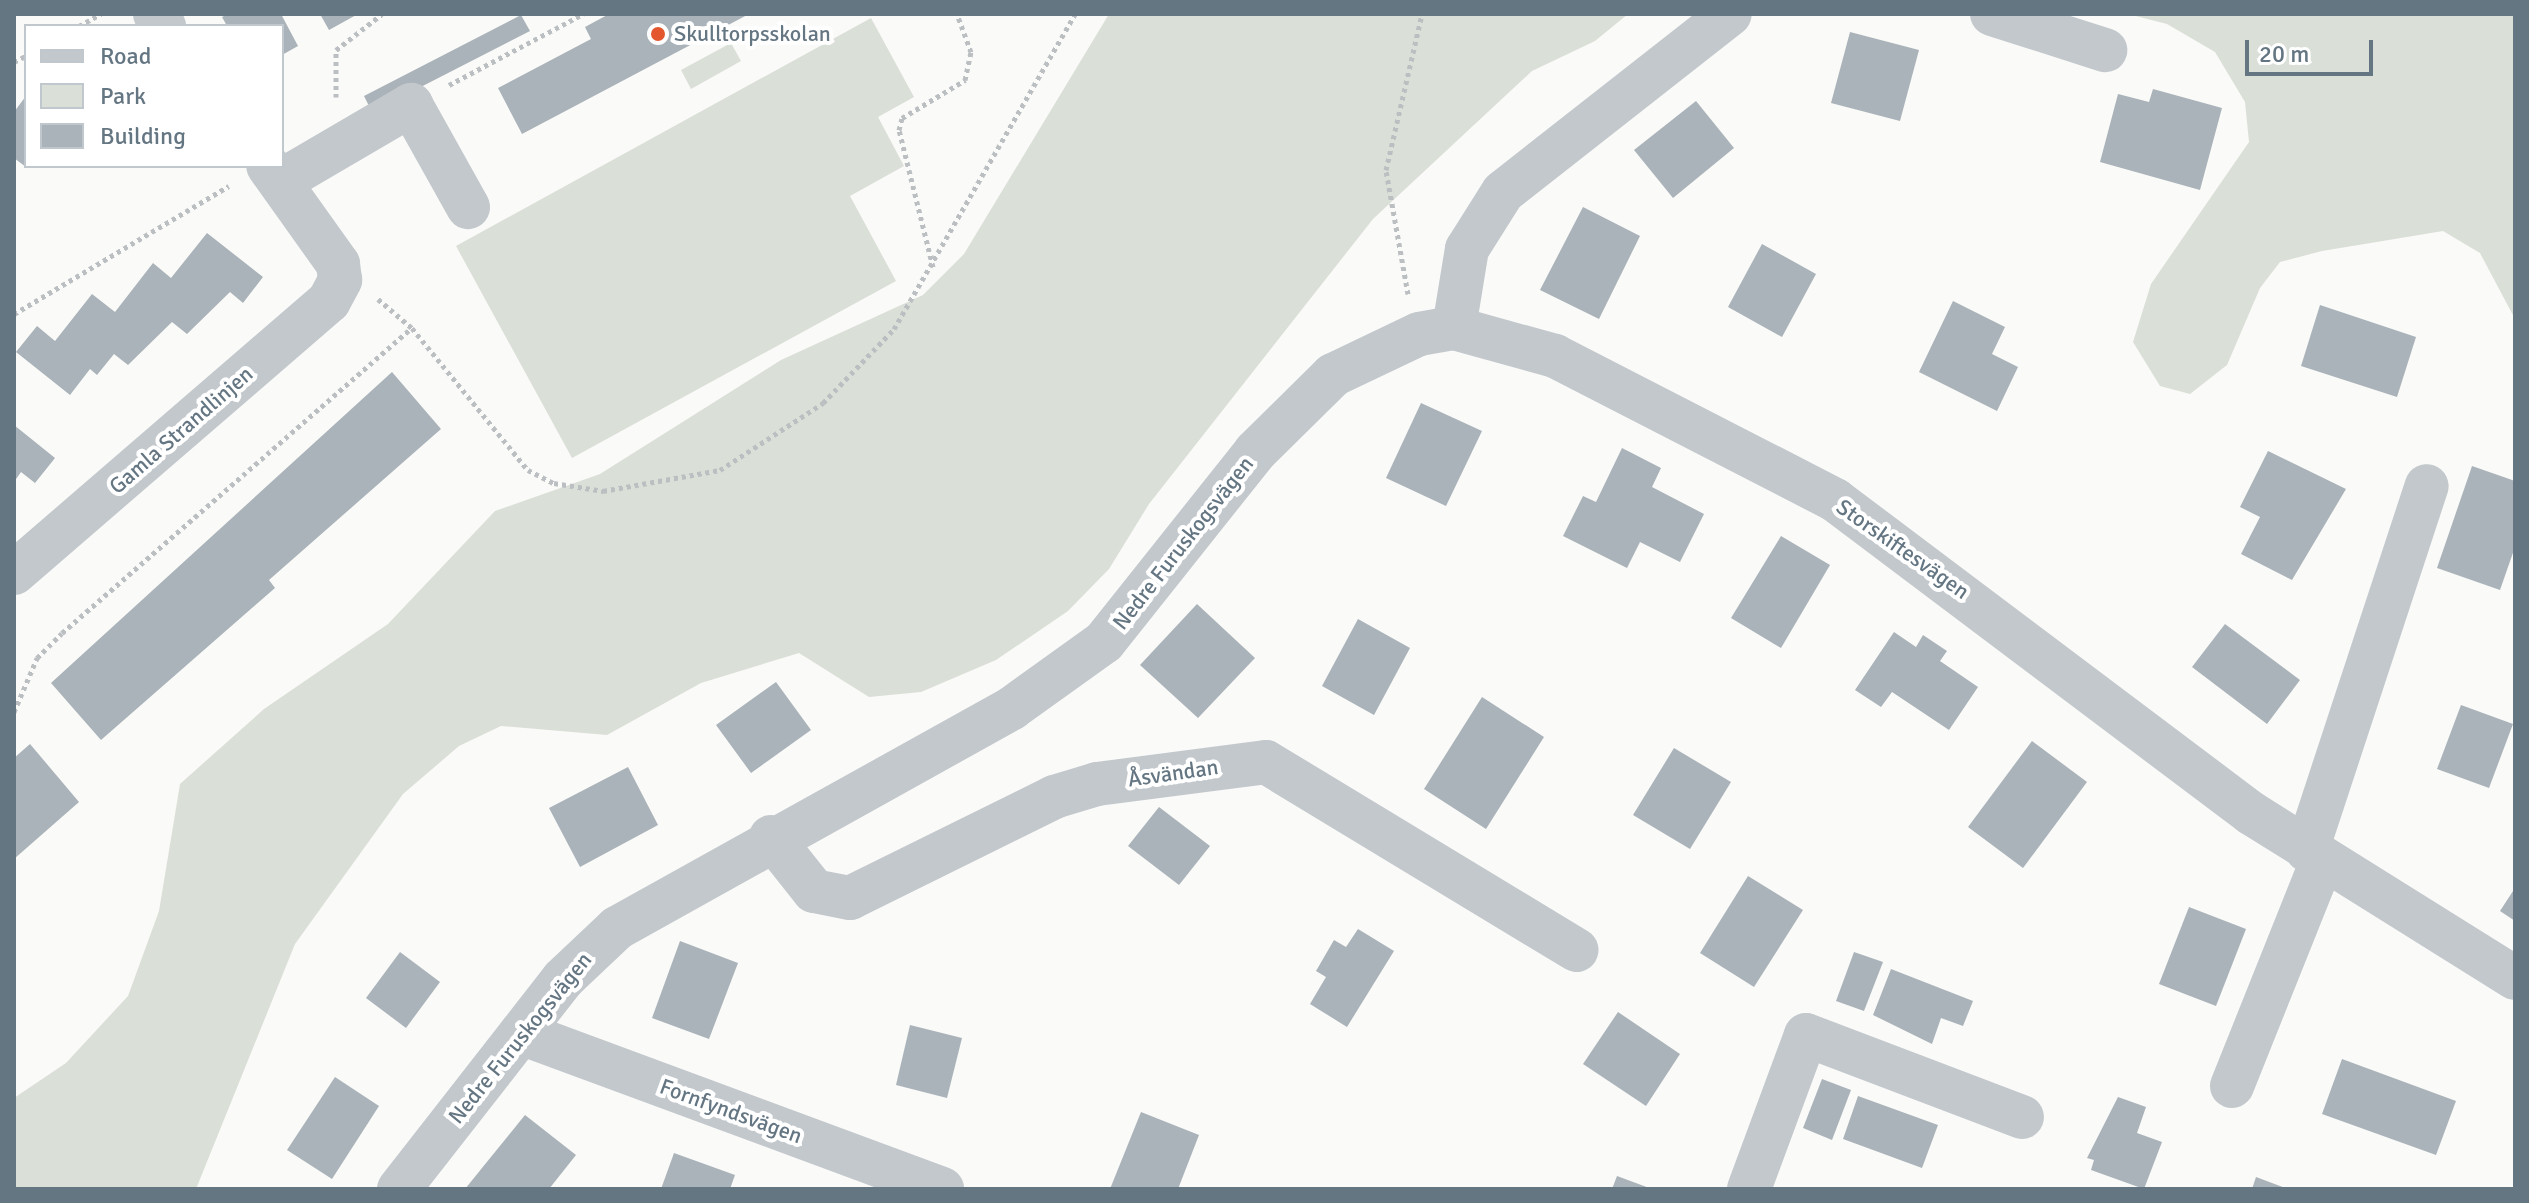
<!DOCTYPE html>
<html>
<head>
<meta charset="utf-8">
<style>
  body { margin:0 }
  #map { position:relative; width:2529px; height:1203px; overflow:hidden; background:#fafaf8; font-family:Signika,sans-serif }
  div>[style] { position:absolute }
  [style*='--x'] { left:calc(var(--x)*1px); top:calc(var(--y)*1px); width:calc(var(--w)*1px); rotate:calc(var(--a)*1deg) }
  .green>* { inset:0; background:#dadfd7 }
  .building>* { inset:0; background:#aab3b9 }
  .path>* { height:5px; margin-top:-2.5px; transform-origin:0; background:repeating-linear-gradient(90deg,#bbbfc2 0 4px,transparent 0 8px) }
  .minor>* { height:44px; margin:-22px; padding:0 22px; transform-origin:22px; border-radius:22px; background:#c3c8cc }
  .dots>* { width:22px; height:22px; translate:-50% -50%; box-sizing:border-box; border:4px solid #fff; border-radius:50% }
  span { translate:-50% -50%; white-space:nowrap; text-align:center; line-height:1.15; -webkit-text-stroke:8px #fff; paint-order:stroke }
  .poi-label { font-size:22px; color:#657683 }
  .left { translate:0 -50%; text-align:left }
  .street-label { font-size:22px; color:#657683 }
  .frame { position:absolute; inset:0; border:16px solid #657683; pointer-events:none }
  .legend { position:absolute; left:24px; top:24px; width:260px; height:144px; box-sizing:border-box; background:#fff; border:2px solid #c1c8cd; margin:0; padding:10px 14px; list-style:none; font-size:24px; color:#657683 }
  .legend li { display:flex; align-items:center; gap:16px; height:40px }
  .legend b { width:40px; border:2px solid #c1c8cd }
  .scale { position:absolute; left:2245px; top:40px; width:128px; height:36px; box-sizing:border-box; border:4px solid #657683; border-top:0; padding-left:10px; font-size:24px; line-height:28px; white-space:nowrap; color:#657683; -webkit-text-stroke:6px #fff; paint-order:stroke }
</style>
</head>
<body>
<div id="map">
  <div class="green">
    <div style="clip-path:polygon(1109px 14px,1628px 14px,1595px 41px,1532px 71px,1373px 219px,1149px 504px,1109px 569px,1068px 611px,996px 660px,921px 692px,869px 697px,799px 653px,701px 683px,607px 735px,501px 726px,459px 746px,403px 794px,295px 944px,196px 1189px,14px 1189px,14px 1098px,66px 1063px,128px 996px,159px 911px,180px 784px,264px 709px,388px 624px,495px 511px,600px 474px,781px 360px,923px 295px,964px 254px)"></div>
    <div style="clip-path:polygon(2128px 14px,2515px 14px,2515px 319px,2480px 253px,2443px 231px,2322px 251px,2280px 262px,2260px 288px,2227px 365px,2190px 394px,2160px 386px,2133px 342px,2151px 284px,2249px 142px,2245px 102px,2215px 52px,2167px 24px)"></div>
    <div style="clip-path:polygon(871px 18px,914px 97px,878px 117px,904px 166px,850px 196px,896px 281px,572px 458px,456px 246px)"></div>
    <div style="clip-path:polygon(731px 43px,741px 61px,691px 89px,681px 70px)"></div>
  </div>
  <div class="building">
    <div style="clip-path:polygon(228px 14px,281px 14px,298px 46px,282px 55px,282px 26px,227px 26px,222px 17px)"></div>
    <div style="clip-path:polygon(320px 14px,358px 14px,329px 30px)"></div>
    <div style="clip-path:polygon(609px 14px,749px 14px,522px 134px,498px 88px,591px 39px,585px 27px)"></div>
    <div style="clip-path:polygon(521px 15px,530px 31px,372px 112px,364px 96px)"></div>
    <div style="clip-path:polygon(1850px 32px,1919px 50px,1900px 121px,1831px 103px)"></div>
    <div style="clip-path:polygon(2153px 89px,2222px 108px,2200px 190px,2100px 162px,2118px 94px,2149px 102px)"></div>
    <div style="clip-path:polygon(26px 96px,26px 167px,14px 158px,14px 112px)"></div>
    <div style="clip-path:polygon(1696px 101px,1734px 148px,1673px 198px,1634px 150px)"></div>
    <div style="clip-path:polygon(1583px 207px,1640px 236px,1599px 319px,1540px 290px)"></div>
    <div style="clip-path:polygon(207px 233px,263px 277px,243px 303px,230px 292px,187px 334px,172px 322px,128px 365px,114px 354px,97px 375px,90px 369px,70px 395px,16px 352px,37px 326px,55px 341px,92px 294px,115px 312px,153px 263px,171px 278px)"></div>
    <div style="clip-path:polygon(1762px 244px,1816px 274px,1782px 337px,1728px 307px)"></div>
    <div style="clip-path:polygon(1953px 301px,2005px 327px,1992px 354px,2018px 367px,1997px 411px,1919px 372px)"></div>
    <div style="clip-path:polygon(2320px 305px,2416px 337px,2397px 397px,2301px 366px)"></div>
    <div style="clip-path:polygon(392px 372px,441px 429px,269px 580px,275px 588px,101px 740px,51px 683px)"></div>
    <div style="clip-path:polygon(1421px 403px,1482px 431px,1446px 506px,1386px 478px)"></div>
    <div style="clip-path:polygon(14px 425px,55px 458px,35px 483px,21px 472px,14px 482px)"></div>
    <div style="clip-path:polygon(1622px 448px,1661px 468px,1652px 487px,1704px 514px,1680px 562px,1640px 542px,1627px 568px,1563px 536px,1583px 496px,1596px 502px)"></div>
    <div style="clip-path:polygon(2268px 451px,2346px 489px,2292px 580px,2241px 554px,2260px 517px,2240px 507px)"></div>
    <div style="clip-path:polygon(2472px 466px,2515px 481px,2515px 547px,2500px 590px,2437px 568px)"></div>
    <div style="clip-path:polygon(1781px 536px,1830px 565px,1781px 648px,1731px 618px)"></div>
    <div style="clip-path:polygon(1197px 604px,1255px 658px,1198px 718px,1140px 665px)"></div>
    <div style="clip-path:polygon(1358px 619px,1410px 648px,1374px 715px,1322px 686px)"></div>
    <div style="clip-path:polygon(2225px 624px,2300px 680px,2267px 724px,2192px 667px)"></div>
    <div style="clip-path:polygon(1894px 632px,1916px 647px,1923px 635px,1947px 651px,1940px 661px,1978px 687px,1949px 730px,1892px 692px,1881px 707px,1855px 690px)"></div>
    <div style="clip-path:polygon(776px 682px,811px 730px,751px 773px,716px 725px)"></div>
    <div style="clip-path:polygon(1482px 697px,1544px 737px,1486px 829px,1424px 789px)"></div>
    <div style="clip-path:polygon(2461px 705px,2513px 724px,2489px 788px,2437px 769px)"></div>
    <div style="clip-path:polygon(2032px 741px,2087px 782px,2023px 868px,1968px 827px)"></div>
    <div style="clip-path:polygon(30px 744px,79px 802px,14px 859px,14px 758px)"></div>
    <div style="clip-path:polygon(1674px 748px,1731px 782px,1690px 849px,1633px 815px)"></div>
    <div style="clip-path:polygon(628px 767px,658px 825px,580px 867px,549px 808px)"></div>
    <div style="clip-path:polygon(1159px 807px,1210px 846px,1179px 885px,1128px 846px)"></div>
    <div style="clip-path:polygon(1748px 876px,1803px 910px,1754px 987px,1700px 953px)"></div>
    <div style="clip-path:polygon(2515px 888px,2515px 921px,2500px 911px)"></div>
    <div style="clip-path:polygon(2189px 907px,2246px 929px,2216px 1006px,2159px 984px)"></div>
    <div style="clip-path:polygon(1358px 929px,1394px 951px,1347px 1027px,1310px 1004px,1326px 977px,1316px 971px,1334px 940px,1346px 947px)"></div>
    <div style="clip-path:polygon(680px 941px,738px 963px,709px 1039px,652px 1018px)"></div>
    <div style="clip-path:polygon(400px 952px,440px 982px,406px 1028px,366px 998px)"></div>
    <div style="clip-path:polygon(1854px 952px,1883px 962px,1864px 1011px,1836px 1001px)"></div>
    <div style="clip-path:polygon(1891px 969px,1973px 1001px,1963px 1026px,1941px 1018px,1932px 1044px,1873px 1015px)"></div>
    <div style="clip-path:polygon(1618px 1012px,1680px 1054px,1646px 1106px,1583px 1064px)"></div>
    <div style="clip-path:polygon(910px 1025px,962px 1038px,947px 1098px,896px 1085px)"></div>
    <div style="clip-path:polygon(2342px 1059px,2456px 1101px,2436px 1155px,2322px 1114px)"></div>
    <div style="clip-path:polygon(335px 1077px,379px 1106px,332px 1179px,287px 1150px)"></div>
    <div style="clip-path:polygon(1822px 1079px,1851px 1090px,1832px 1140px,1803px 1128px)"></div>
    <div style="clip-path:polygon(1858px 1096px,1938px 1125px,1922px 1168px,1843px 1139px)"></div>
    <div style="clip-path:polygon(2118px 1097px,2146px 1107px,2137px 1133px,2162px 1142px,2144px 1189px,2091px 1170px,2094px 1160px,2087px 1158px)"></div>
    <div style="clip-path:polygon(1141px 1112px,1199px 1135px,1178px 1189px,1110px 1189px)"></div>
    <div style="clip-path:polygon(525px 1115px,576px 1155px,549px 1189px,465px 1189px)"></div>
    <div style="clip-path:polygon(674px 1153px,735px 1175px,730px 1189px,661px 1189px)"></div>
    <div style="clip-path:polygon(1617px 1176px,1652px 1189px,1612px 1189px)"></div>
    <div style="clip-path:polygon(2256px 1177px,2288px 1189px,2252px 1189px)"></div>
  </div>
  <div class="path">
    <div style="--x:79;--y:26;--w:25;--a:-29"></div>
    <div style="--x:14;--y:62;--w:13;--a:-27"></div>
    <div style="--x:449;--y:85;--w:152;--a:-27.9"></div>
    <div style="--x:336;--y:97;--w:47;--a:-90"></div>
    <div style="--x:336;--y:50;--w:58;--a:-38"></div>
    <div style="--x:933;--y:267;--w:141;--a:-103.9"></div>
    <div style="--x:899;--y:130;--w:12;--a:-76"></div>
    <div style="--x:902;--y:118;--w:74;--a:-31.1"></div>
    <div style="--x:965;--y:80;--w:29;--a:-78"></div>
    <div style="--x:971;--y:52;--w:40;--a:-110.2"></div>
    <div style="--x:1408;--y:294;--w:126;--a:-100.1"></div>
    <div style="--x:1386;--y:170;--w:160;--a:-77"></div>
    <div style="--x:378;--y:299;--w:45;--a:40.5"></div>
    <div style="--x:412;--y:328;--w:183;--a:50.8"></div>
    <div style="--x:528;--y:470;--w:29;--a:27"></div>
    <div style="--x:554;--y:483;--w:50;--a:9.3"></div>
    <div style="--x:603;--y:491;--w:119;--a:-10.2"></div>
    <div style="--x:720;--y:470;--w:123;--a:-33"></div>
    <div style="--x:823;--y:403;--w:103;--a:-46.2"></div>
    <div style="--x:894;--y:329;--w:363;--a:-60.1"></div>
    <div style="--x:14;--y:314;--w:250;--a:-30.8"></div>
    <div style="--x:14;--y:712;--w:59;--a:-66.9"></div>
    <div style="--x:37;--y:658;--w:35;--a:-45"></div>
    <div style="--x:62;--y:633;--w:464;--a:-41.1"></div>
  </div>
  <div class="minor">
    <div style="--x:155;--y:14;--w:15;--a:53"></div>
    <div style="--x:1992;--y:14;--w:119;--a:17.7"></div>
    <div style="--x:281;--y:181;--w:151;--a:-30.3"></div>
    <div style="--x:411;--y:105;--w:117;--a:60.8"></div>
    <div style="--x:1454;--y:328;--w:105;--a:15.5"></div>
    <div style="--x:1555;--y:356;--w:315;--a:27.2"></div>
    <div style="--x:1835;--y:500;--w:521;--a:36.96"></div>
    <div style="--x:2251;--y:813;--w:311;--a:32"></div>
    <div style="--x:14;--y:573;--w:416;--a:-40.8"></div>
    <div style="--x:329;--y:301;--w:24;--a:-62"></div>
    <div style="--x:340;--y:280;--w:16;--a:-97"></div>
    <div style="--x:338;--y:264;--w:120;--a:-125.5"></div>
    <div style="--x:771;--y:837;--w:69;--a:51.5"></div>
    <div style="--x:814;--y:891;--w:37;--a:11"></div>
    <div style="--x:850;--y:898;--w:228;--a:-26.3"></div>
    <div style="--x:1054;--y:797;--w:45;--a:-16.8"></div>
    <div style="--x:1097;--y:784;--w:170;--a:-7.4"></div>
    <div style="--x:1266;--y:762;--w:363;--a:31.2"></div>
    <div style="--x:2307;--y:850;--w:383;--a:-71.8"></div>
    <div style="--x:521;--y:1033;--w:449;--a:20.3"></div>
    <div style="--x:2232;--y:1086;--w:245;--a:-68.2"></div>
    <div style="--x:399;--y:1189;--w:266;--a:-52"></div>
    <div style="--x:563;--y:979;--w:74;--a:-43.4"></div>
    <div style="--x:617;--y:928;--w:452;--a:-29.1"></div>
    <div style="--x:1012;--y:708;--w:113;--a:-35.7"></div>
    <div style="--x:1104;--y:642;--w:243;--a:-51.5"></div>
    <div style="--x:1255;--y:452;--w:110;--a:-44.6"></div>
    <div style="--x:1333;--y:375;--w:95;--a:-25.5"></div>
    <div style="--x:1419;--y:334;--w:36;--a:-10"></div>
    <div style="--x:1454;--y:328;--w:80;--a:-80.7"></div>
    <div style="--x:1467;--y:249;--w:67;--a:-57.7"></div>
    <div style="--x:1503;--y:192;--w:288;--a:-38.1"></div>
    <div style="--x:1749;--y:1189;--w:164;--a:-69.7"></div>
    <div style="--x:1806;--y:1035;--w:231;--a:20.8"></div>
  </div>
  <div class="dots">
    <div style="left:658px;top:34px;background:#e4572e"></div>
  </div>
  <div class="poi-label">
    <span class="left" style="left:674px;top:34px">Skulltorpsskolan</span>
  </div>
  <div class="street-label">
    <span style="left:181px;top:430px;rotate:-41deg">Gamla Strandlinjen</span>
    <span style="left:1183px;top:543px;rotate:-52deg">Nedre Furuskogsvägen</span>
    <span style="left:1903px;top:549px;rotate:35deg">Storskiftesvägen</span>
    <span style="left:1173px;top:773px;rotate:-8deg">Åsvändan</span>
    <span style="left:520px;top:1038px;rotate:-51deg">Nedre Furuskogsvägen</span>
    <span style="left:731px;top:1111px;rotate:20deg">Fornfyndsvägen</span>
  </div>
  <div class="frame"></div>
  <ul class="legend">
  <li><b style="height:10px;background:#c3c8cc"></b>Road</li>
  <li><b style="height:22px;background:#dadfd7"></b>Park</li>
  <li><b style="height:22px;background:#aab3b9"></b>Building</li>
  </ul>
  <div class="scale">20 m</div>
</div>
</body>
</html>
